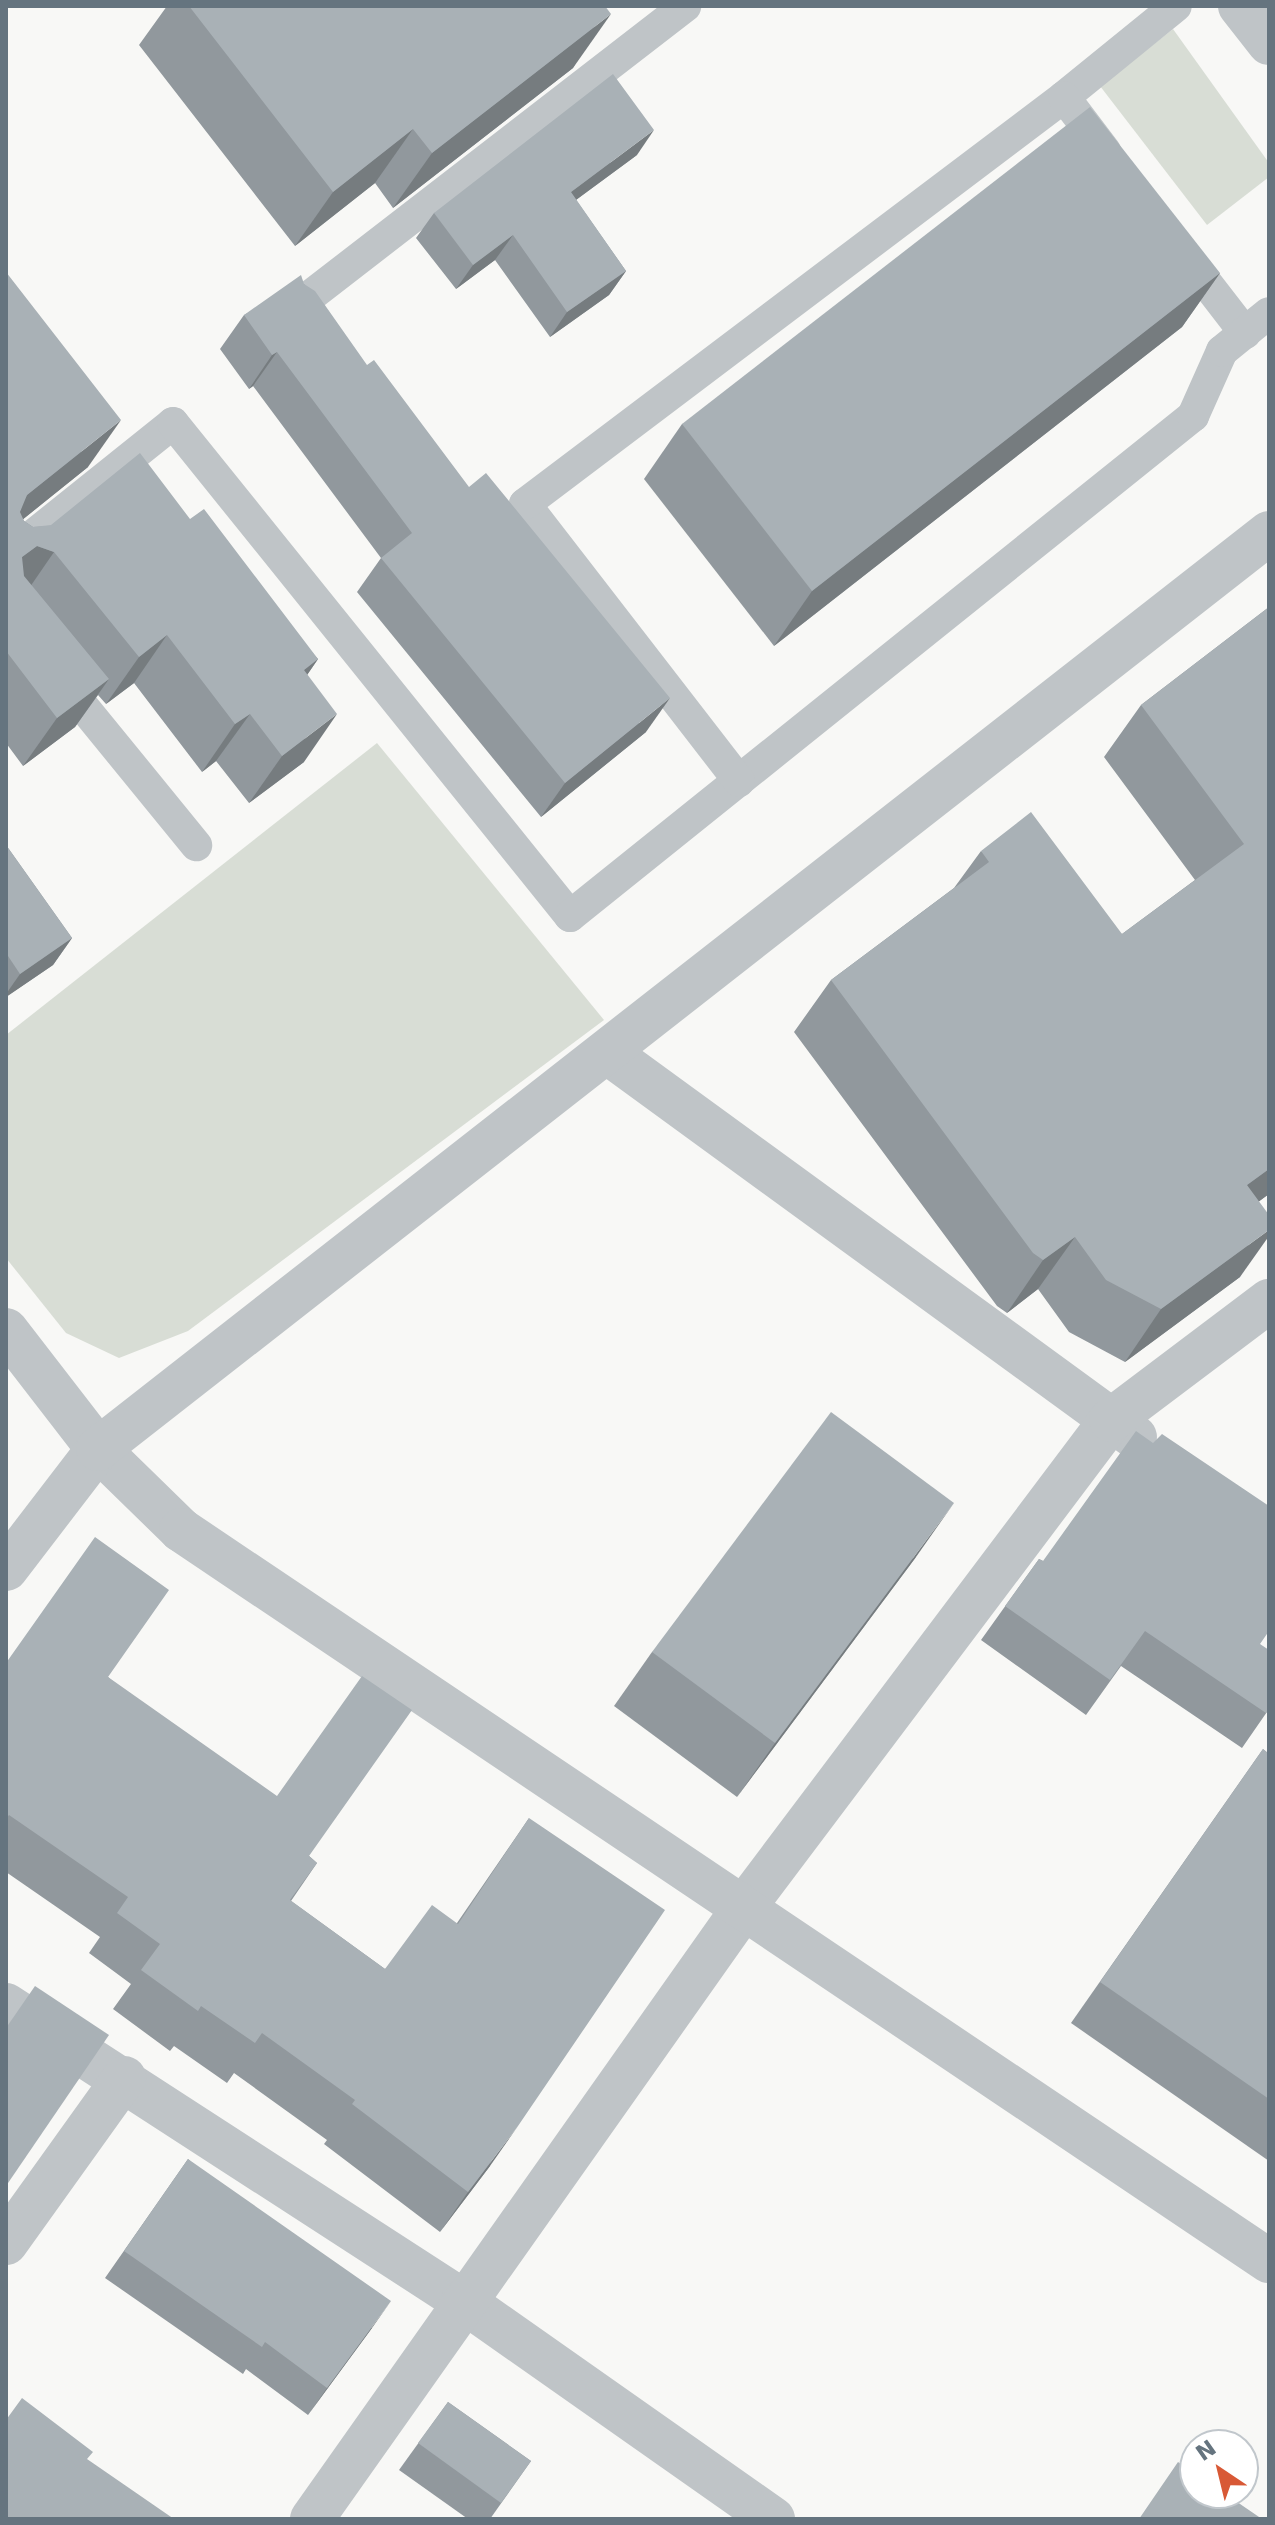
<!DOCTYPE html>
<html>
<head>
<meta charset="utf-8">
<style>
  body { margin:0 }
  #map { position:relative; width:1275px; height:2525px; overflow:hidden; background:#f8f8f6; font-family:"DejaVu Sans",sans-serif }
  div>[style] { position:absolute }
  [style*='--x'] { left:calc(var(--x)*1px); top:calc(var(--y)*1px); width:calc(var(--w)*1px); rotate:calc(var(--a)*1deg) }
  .green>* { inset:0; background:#d8ddd5 }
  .service>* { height:32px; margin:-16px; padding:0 16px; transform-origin:16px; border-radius:16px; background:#bfc4c7 }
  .minor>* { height:44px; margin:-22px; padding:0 22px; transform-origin:22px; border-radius:22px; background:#bfc4c7 }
  .tertiary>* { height:44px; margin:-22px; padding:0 22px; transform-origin:22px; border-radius:22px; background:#bfc4c7 }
  .wall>* { inset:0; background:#91989d }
  .shaded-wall>* { inset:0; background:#767c7f }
  .building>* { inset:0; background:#a9b1b6 }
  span { translate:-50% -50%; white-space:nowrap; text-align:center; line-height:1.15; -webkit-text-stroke:8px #fff; paint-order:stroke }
  .frame { position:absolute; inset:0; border:8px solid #65747f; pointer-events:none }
  .north { position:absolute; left:1179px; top:2429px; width:80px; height:80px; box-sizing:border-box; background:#fff; border:2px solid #c1c7cc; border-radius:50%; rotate:325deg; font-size:22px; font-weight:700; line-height:32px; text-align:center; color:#65747f }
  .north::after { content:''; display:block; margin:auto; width:28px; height:36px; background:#d85936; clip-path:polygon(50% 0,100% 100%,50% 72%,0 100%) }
</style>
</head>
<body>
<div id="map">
  <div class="green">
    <div style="clip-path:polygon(1173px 29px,1269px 163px,1269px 177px,1207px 225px,1100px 86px)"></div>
    <div style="clip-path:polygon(377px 743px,604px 1020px,188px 1331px,119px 1358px,66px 1333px,6px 1258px,6px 1035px)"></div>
  </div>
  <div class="service">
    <div style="--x:1064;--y:97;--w:144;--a:-39.1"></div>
    <div style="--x:1184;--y:254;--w:100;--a:52.3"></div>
    <div style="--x:296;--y:307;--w:492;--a:-37.7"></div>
    <div style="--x:6;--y:557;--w:214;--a:-38.7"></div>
    <div style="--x:173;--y:423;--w:633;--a:51.16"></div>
    <div style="--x:570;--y:916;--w:799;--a:-38.75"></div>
    <div style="--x:1193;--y:416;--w:71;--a:-66"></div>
    <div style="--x:1222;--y:351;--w:60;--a:-39"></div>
    <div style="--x:6;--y:612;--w:301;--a:50.8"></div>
    <div style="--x:739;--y:781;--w:350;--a:-127.7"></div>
    <div style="--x:525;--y:504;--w:675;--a:-37.06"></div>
    <div style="--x:1064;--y:97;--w:68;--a:52.8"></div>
  </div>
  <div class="minor">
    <div style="--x:608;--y:1053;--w:652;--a:36.08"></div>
    <div style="--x:6;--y:2005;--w:544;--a:32.93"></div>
    <div style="--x:463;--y:2301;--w:379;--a:35.1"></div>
    <div style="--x:6;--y:2243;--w:203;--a:-54.4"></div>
    <div style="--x:312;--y:2519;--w:751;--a:-54.76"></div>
    <div style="--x:745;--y:1906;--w:608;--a:-53.02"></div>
    <div style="--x:1111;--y:1420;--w:198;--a:-37"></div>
  </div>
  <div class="tertiary">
    <div style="--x:1240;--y:6;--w:47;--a:51.9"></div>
    <div style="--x:6;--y:1330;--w:150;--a:52.3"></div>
    <div style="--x:98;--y:1449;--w:116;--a:44.3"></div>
    <div style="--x:181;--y:1530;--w:1311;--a:33.9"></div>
    <div style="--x:6;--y:1569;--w:151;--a:-52.5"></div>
    <div style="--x:98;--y:1449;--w:1487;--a:-38.03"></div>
  </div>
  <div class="wall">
    <div style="clip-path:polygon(167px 6px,605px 6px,573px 68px,393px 208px,375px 183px,295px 246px,139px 45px)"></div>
    <div style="clip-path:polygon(637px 155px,576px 200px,626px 271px,609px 295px,550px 337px,495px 260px,456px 289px,416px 238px,434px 213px)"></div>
    <div style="clip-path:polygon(6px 272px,88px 467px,23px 519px,24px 521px,33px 527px,190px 519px,318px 659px,307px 675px,304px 762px,249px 803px,216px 761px,202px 772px,134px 683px,106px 704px,98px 695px,75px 727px,23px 766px,6px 743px)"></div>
    <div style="clip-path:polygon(1220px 273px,1182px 327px,774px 646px,644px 479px,682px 424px)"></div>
    <div style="clip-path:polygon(304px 284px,646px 732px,541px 817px,357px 592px,381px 558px,253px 386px,249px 389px,220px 349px,244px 315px)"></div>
    <div style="clip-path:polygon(1269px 607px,1269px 1194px,1259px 1201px,1240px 1277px,1125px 1362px,1069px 1332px,1038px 1289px,1007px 1313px,997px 1306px,794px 1032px,831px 980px,954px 888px,981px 851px,1122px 934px,1195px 880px,1104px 757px,1141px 705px)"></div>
    <div style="clip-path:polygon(6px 845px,72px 938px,53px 965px,6px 997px)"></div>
    <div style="clip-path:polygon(916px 1557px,737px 1797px,614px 1706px,652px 1652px)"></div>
    <div style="clip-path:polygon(1039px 1559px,1043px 1561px,1260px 1644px,1269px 1709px,1242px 1748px,1121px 1666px,1086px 1715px,981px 1640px)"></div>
    <div style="clip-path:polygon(6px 1663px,108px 1677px,317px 1863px,291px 1901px,385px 1969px,457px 1923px,529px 1818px,490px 2166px,440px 2232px,324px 2144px,327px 2140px,234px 2073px,227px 2083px,174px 2046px,170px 2051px,113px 2009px,131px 1984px,89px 1953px,100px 1937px,6px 1872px)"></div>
    <div style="clip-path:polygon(1263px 1749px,1269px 1754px,1269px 2161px,1071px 2023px)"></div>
    <div style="clip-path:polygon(188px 2159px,372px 2328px,308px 2415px,246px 2369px,243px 2374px,105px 2278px)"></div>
    <div style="clip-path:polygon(448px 2402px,531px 2461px,490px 2519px,468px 2519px,399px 2470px)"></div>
  </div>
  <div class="shaded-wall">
    <div style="clip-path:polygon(611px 14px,573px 68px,393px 208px,432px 153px)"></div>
    <div style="clip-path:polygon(413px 129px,375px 183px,295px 246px,333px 192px)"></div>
    <div style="clip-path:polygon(654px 130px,637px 155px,554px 216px,571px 192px)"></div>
    <div style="clip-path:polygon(513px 235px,495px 260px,456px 289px,473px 265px)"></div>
    <div style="clip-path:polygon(626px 271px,609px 295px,550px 337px,567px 312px)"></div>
    <div style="clip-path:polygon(1220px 273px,1182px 327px,774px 646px,812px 591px)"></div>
    <div style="clip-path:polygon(277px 352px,253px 386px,249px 389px,272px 355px)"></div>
    <div style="clip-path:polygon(121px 420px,88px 467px,6px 533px,27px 495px)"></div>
    <div style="clip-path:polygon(37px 546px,54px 552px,21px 600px,22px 557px)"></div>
    <div style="clip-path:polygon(167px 635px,134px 683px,106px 704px,139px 657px)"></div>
    <div style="clip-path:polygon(318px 659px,285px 707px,304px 670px)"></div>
    <div style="clip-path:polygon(109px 679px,75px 727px,23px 766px,57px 718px)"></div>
    <div style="clip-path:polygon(670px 698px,646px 732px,541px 817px,565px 783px)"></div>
    <div style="clip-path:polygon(250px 714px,216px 761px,202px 772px,235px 724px)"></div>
    <div style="clip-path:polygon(337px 714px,304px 762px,249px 803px,282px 756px)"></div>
    <div style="clip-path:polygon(72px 938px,53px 965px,6px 997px,6px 994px,20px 974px)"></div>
    <div style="clip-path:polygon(1269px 1169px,1269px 1194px,1211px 1237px,1247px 1185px)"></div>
    <div style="clip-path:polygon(1269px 1230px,1269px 1236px,1240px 1277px,1125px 1362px,1161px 1309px)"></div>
    <div style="clip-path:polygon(1075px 1237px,1038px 1289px,1007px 1313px,1043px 1260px)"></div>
    <div style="clip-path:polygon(954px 1503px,916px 1557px,737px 1797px,775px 1743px)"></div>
    <div style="clip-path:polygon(518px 2126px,490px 2166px,440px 2232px,468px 2192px)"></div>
    <div style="clip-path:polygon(391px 2301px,372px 2328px,308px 2415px,327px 2388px)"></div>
  </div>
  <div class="building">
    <div style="clip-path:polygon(189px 6px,605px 6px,611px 14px,432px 153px,413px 129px,333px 192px)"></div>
    <div style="clip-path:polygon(613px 74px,654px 130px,571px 192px,626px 271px,567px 312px,513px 235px,473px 265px,434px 213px)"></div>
    <div style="clip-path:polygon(1090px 107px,1220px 273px,812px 591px,682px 424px)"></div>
    <div style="clip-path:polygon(6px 272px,121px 420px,27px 495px,20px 512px,24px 521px,33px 527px,51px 525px,140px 453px,190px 519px,204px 509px,318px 659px,304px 670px,337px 714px,282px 756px,250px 714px,235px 724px,167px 635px,139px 657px,54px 552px,37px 546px,22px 557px,24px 576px,109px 679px,57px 718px,6px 651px)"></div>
    <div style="clip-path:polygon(301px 275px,304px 284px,315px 291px,367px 365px,374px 360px,469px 487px,486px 473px,670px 698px,565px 783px,381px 558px,412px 533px,277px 352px,272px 355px,244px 315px)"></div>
    <div style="clip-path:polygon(1269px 607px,1269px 1169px,1247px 1185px,1269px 1215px,1269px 1230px,1161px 1309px,1106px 1280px,1075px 1237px,1043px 1260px,1033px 1253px,831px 980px,989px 862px,981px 851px,1031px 812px,1122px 934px,1244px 844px,1141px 705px)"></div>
    <div style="clip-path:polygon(6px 845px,72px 938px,20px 974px,6px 953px)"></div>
    <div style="clip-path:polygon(831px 1412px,954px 1503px,775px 1743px,652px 1652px)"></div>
    <div style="clip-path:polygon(1136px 1431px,1153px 1443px,1162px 1434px,1269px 1506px,1269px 1631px,1260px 1644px,1269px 1650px,1269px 1709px,1266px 1713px,1145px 1631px,1110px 1680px,1005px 1606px,1039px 1559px,1043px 1561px)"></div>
    <div style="clip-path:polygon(95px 1537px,169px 1590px,108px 1677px,277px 1796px,362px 1676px,412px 1710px,309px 1856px,317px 1863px,290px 1900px,385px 1969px,432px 1905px,458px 1924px,529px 1818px,665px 1910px,518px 2126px,468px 2192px,352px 2104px,355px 2100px,262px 2033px,255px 2043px,201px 2006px,198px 2011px,141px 1970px,160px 1944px,117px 1913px,128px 1897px,9px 1815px,6px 1819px,6px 1663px)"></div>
    <div style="clip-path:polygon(1263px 1749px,1269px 1754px,1269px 2099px,1100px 1982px)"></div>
    <div style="clip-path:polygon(35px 1986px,109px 2035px,6px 2186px,6px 2028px)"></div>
    <div style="clip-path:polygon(188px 2159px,391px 2301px,327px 2388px,265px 2342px,262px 2347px,124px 2251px)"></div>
    <div style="clip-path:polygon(22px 2398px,93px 2452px,87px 2459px,174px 2519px,6px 2519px,6px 2420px)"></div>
    <div style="clip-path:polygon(448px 2402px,531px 2461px,501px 2503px,418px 2443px)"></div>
    <div style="clip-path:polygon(1178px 2462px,1195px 2474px,1195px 2493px,1224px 2493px,1262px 2519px,1139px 2519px)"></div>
  </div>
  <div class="frame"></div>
  <div class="north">N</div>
</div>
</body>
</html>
